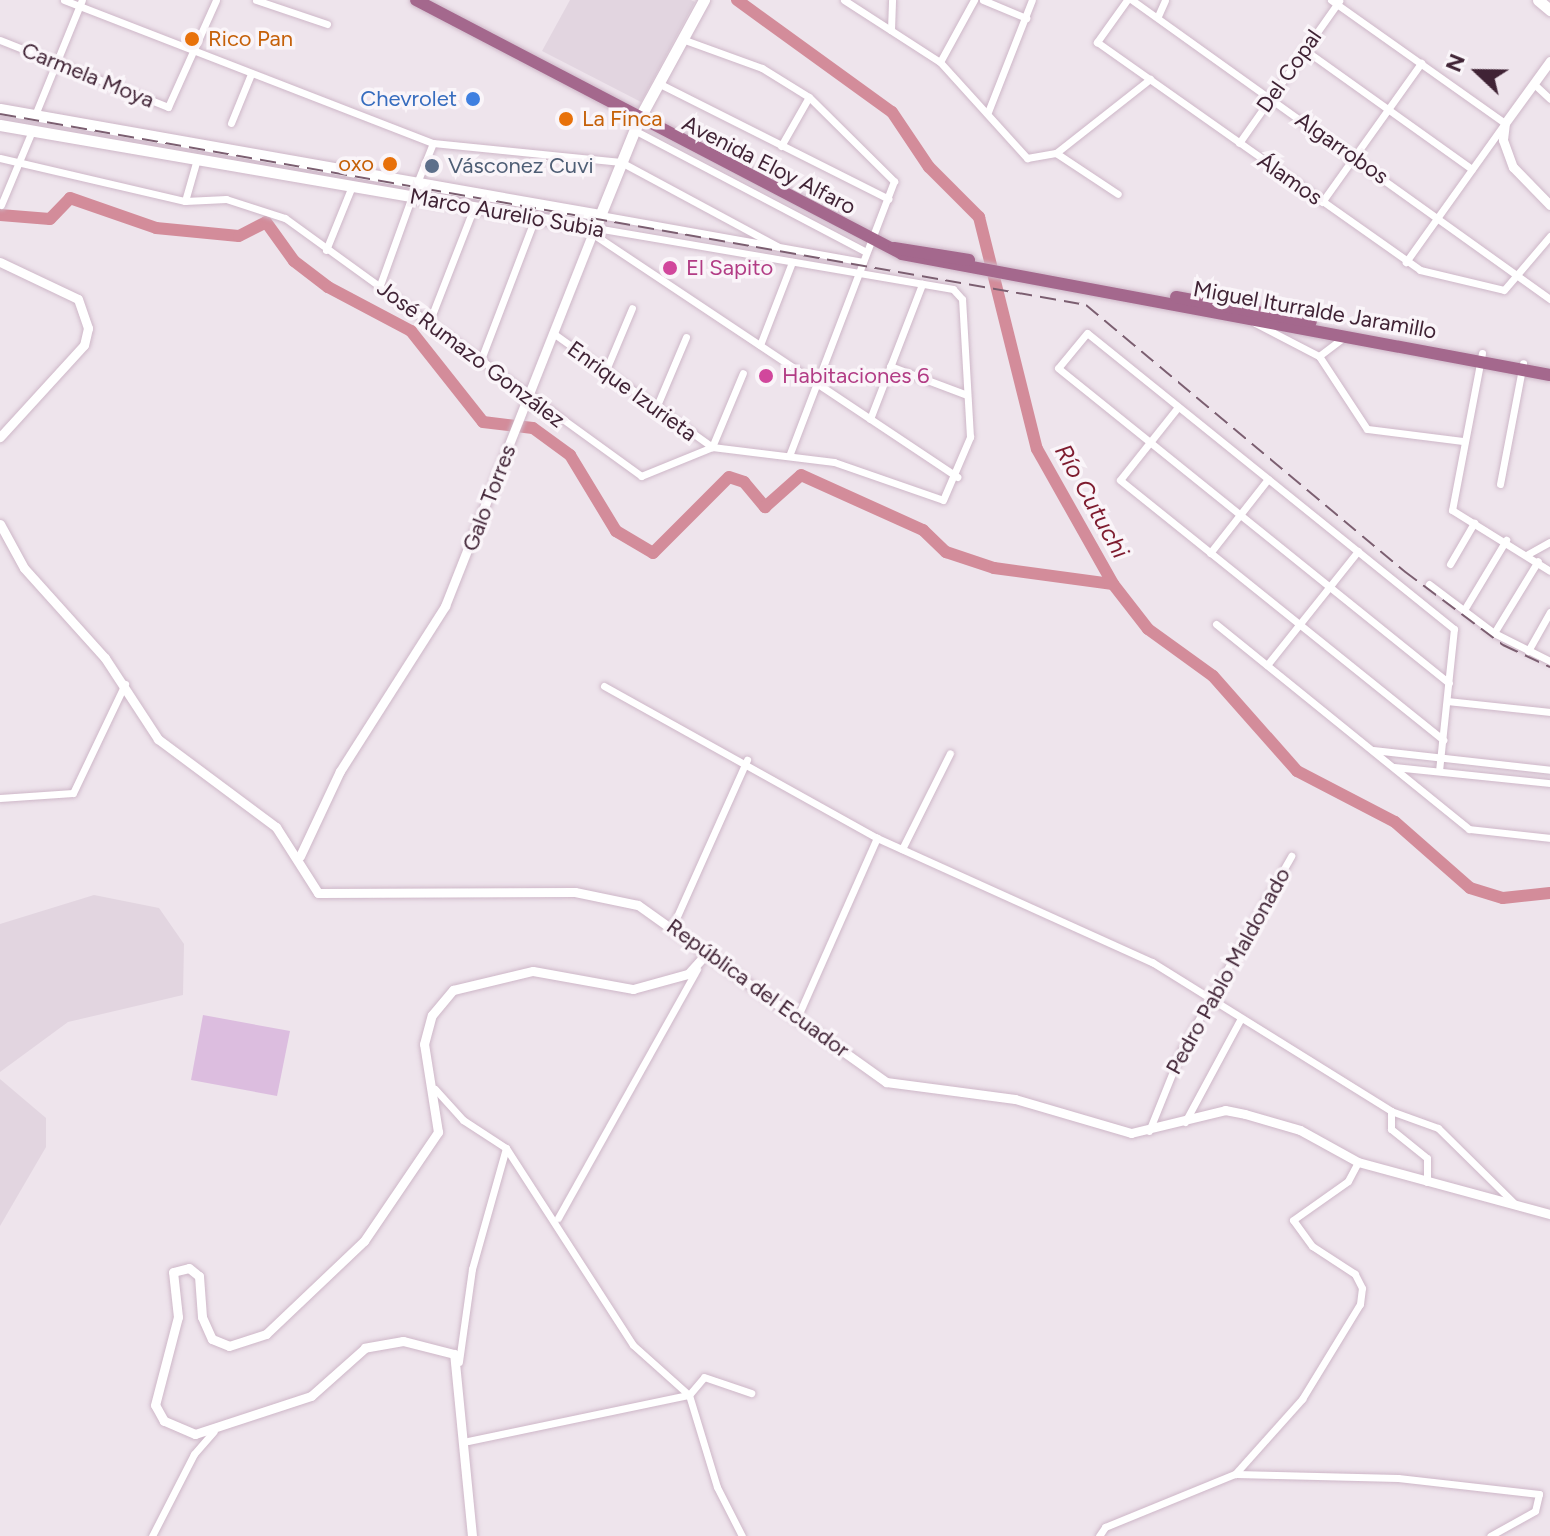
<!DOCTYPE html>
<html>
<head>
<meta charset="utf-8">
<style>
  body { margin:0 }
  #map { position:relative; width:1550px; height:1536px; overflow:hidden; background:#eee4ec; font-family:Figtree,sans-serif }
  div>[style] { position:absolute }
  [style*='--x'] { left:calc(var(--x)*1px); top:calc(var(--y)*1px); width:calc(var(--w)*1px); rotate:calc(var(--a)*1deg) }
  .built>* { inset:0; background:#e2d5e0 }
  .green>* { inset:0; background:#dcbddf }
  .river>* { height:12px; margin:-6px; padding:0 6px; transform-origin:6px; border-radius:6px; background:#d38c9a }
  .roads { filter:drop-shadow(0 0 2px #ceb7c8) drop-shadow(0 0 2px #ceb7c8) }
  .minor>* { height:7px; margin:-3.5px; padding:0 3.5px; transform-origin:3.5px; border-radius:3.5px; background:#fff }
  .tertiary>* { height:9px; margin:-4.5px; padding:0 4.5px; transform-origin:4.5px; border-radius:4.5px; background:#fff }
  .secondary>* { height:11px; margin:-5.5px; padding:0 5.5px; transform-origin:5.5px; border-radius:5.5px; background:#fff }
  .primary>* { height:12px; margin:-6px; padding:0 6px; transform-origin:6px; border-radius:6px; background:#a4688d }
  .rail>* { height:2px; margin-top:-1px; transform-origin:0; background:repeating-linear-gradient(90deg,#7b5e70 0 16px,transparent 0 24px) }
  .dots>* { width:22px; height:22px; translate:-50% -50%; box-sizing:border-box; border:4px solid #faf5f9; border-radius:50% }
  span { translate:-50% -50%; white-space:nowrap; text-align:center; line-height:1.15; -webkit-text-stroke:7px #faf5f9; paint-order:stroke }
  .food-label { font-size:22px; color:#c56008 }
  .left { translate:0 -50%; text-align:left }
  .right { translate:-100% -50%; text-align:right }
  .street-label { font-size:22px; color:#402335 }
  .shop-label { font-size:22px; color:#366cbe }
  .service-label { font-size:22px; color:#4e5e75 }
  .hotel-label { font-size:22px; color:#b23c85 }
  .water-label { font-size:24px; color:#7e1b2e; font-style:italic }
  .north { position:absolute; left:1438px; top:32px; width:80px; height:80px; -webkit-text-stroke:6px #faf5f9; paint-order:stroke; rotate:292deg; font-size:22px; font-weight:700; line-height:32px; text-align:center; color:#402335 }
  .north::after { content:''; display:block; margin:auto; width:28px; height:36px; background:#402335; clip-path:polygon(50% 0,100% 100%,50% 72%,0 100%) }
</style>
</head>
<body>
<div id="map">
  <div class="built">
    <div style="clip-path:polygon(570px 0,691px 0,695px 2px,641px 102px,542px 51px)"></div>
    <div style="clip-path:polygon(94px 895px,159px 908px,184px 944px,183px 995px,68px 1022px,0 1072px,0 924px)"></div>
    <div style="clip-path:polygon(0 1079px,46px 1118px,46px 1147px,0 1226px)"></div>
  </div>
  <div class="green">
    <div style="clip-path:polygon(203px 1015px,290px 1031px,277px 1096px,191px 1080px)"></div>
  </div>
  <div class="river">
    <div style="--x:737;--y:0;--w:191;--a:35.9"></div>
    <div style="--x:892;--y:112;--w:66;--a:56.1"></div>
    <div style="--x:929;--y:167;--w:71;--a:45"></div>
    <div style="--x:979;--y:217;--w:239;--a:76"></div>
    <div style="--x:1037;--y:449;--w:155;--a:60.6"></div>
    <div style="--x:1113;--y:584;--w:57;--a:52.1"></div>
    <div style="--x:1148;--y:629;--w:80;--a:35.9"></div>
    <div style="--x:1213;--y:676;--w:127;--a:48.5"></div>
    <div style="--x:1297;--y:771;--w:110;--a:27.5"></div>
    <div style="--x:1395;--y:822;--w:100;--a:41.3"></div>
    <div style="--x:1470;--y:888;--w:34;--a:17"></div>
    <div style="--x:1503;--y:898;--w:47;--a:-6.1"></div>
    <div style="--x:0;--y:215;--w:50;--a:4.6"></div>
    <div style="--x:50;--y:219;--w:29;--a:-46"></div>
    <div style="--x:70;--y:198;--w:91;--a:19.2"></div>
    <div style="--x:156;--y:228;--w:83;--a:5.5"></div>
    <div style="--x:239;--y:236;--w:30;--a:-27"></div>
    <div style="--x:266;--y:222;--w:48;--a:54.3"></div>
    <div style="--x:294;--y:261;--w:43;--a:37.4"></div>
    <div style="--x:328;--y:287;--w:94;--a:27.9"></div>
    <div style="--x:411;--y:331;--w:116;--a:51.6"></div>
    <div style="--x:483;--y:422;--w:50;--a:6.8"></div>
    <div style="--x:533;--y:428;--w:46;--a:36.1"></div>
    <div style="--x:570;--y:455;--w:89;--a:58.8"></div>
    <div style="--x:616;--y:531;--w:43;--a:30.7"></div>
    <div style="--x:653;--y:553;--w:107;--a:-45"></div>
    <div style="--x:729;--y:477;--w:16;--a:18"></div>
    <div style="--x:744;--y:482;--w:33;--a:50"></div>
    <div style="--x:765;--y:507;--w:48;--a:-41.6"></div>
    <div style="--x:801;--y:475;--w:134;--a:24.3"></div>
    <div style="--x:923;--y:530;--w:32;--a:44"></div>
    <div style="--x:946;--y:552;--w:51;--a:18.4"></div>
    <div style="--x:994;--y:568;--w:120;--a:7.7"></div>
  </div>
  <div class="roads">
    <div class="minor">
      <div style="--x:64;--y:0;--w:396;--a:21.2"></div>
      <div style="--x:433;--y:143;--w:189;--a:5.8"></div>
      <div style="--x:621;--y:162;--w:177;--a:28.3"></div>
      <div style="--x:256;--y:0;--w:75;--a:18.7"></div>
      <div style="--x:844;--y:0;--w:114;--a:32.9"></div>
      <div style="--x:940;--y:62;--w:130;--a:47.8"></div>
      <div style="--x:1027;--y:158;--w:29;--a:-10"></div>
      <div style="--x:1056;--y:153;--w:120;--a:-38.2"></div>
      <div style="--x:983;--y:0;--w:47;--a:22.7"></div>
      <div style="--x:1127;--y:0;--w:52;--a:125.5"></div>
      <div style="--x:1097;--y:42;--w:395;--a:35.2"></div>
      <div style="--x:1420;--y:270;--w:86;--a:13.4"></div>
      <div style="--x:1504;--y:290;--w:71;--a:-49.6"></div>
      <div style="--x:1132;--y:0;--w:514;--a:35.58"></div>
      <div style="--x:1331;--y:0;--w:213;--a:35.3"></div>
      <div style="--x:1505;--y:123;--w:171;--a:125.5"></div>
      <div style="--x:1158;--y:16;--w:17;--a:-66"></div>
      <div style="--x:891;--y:30;--w:30;--a:-88"></div>
      <div style="--x:682;--y:39;--w:85;--a:19.9"></div>
      <div style="--x:762;--y:68;--w:55;--a:31.7"></div>
      <div style="--x:809;--y:97;--w:120;--a:44.7"></div>
      <div style="--x:894;--y:181;--w:294;--a:110.9"></div>
      <div style="--x:0;--y:40;--w:181;--a:21.7"></div>
      <div style="--x:168;--y:107;--w:117;--a:-65.8"></div>
      <div style="--x:1305;--y:50;--w:205;--a:35.5"></div>
      <div style="--x:940;--y:62;--w:71;--a:-61.3"></div>
      <div style="--x:658;--y:83;--w:258;--a:26.7"></div>
      <div style="--x:1534;--y:84;--w:22;--a:43"></div>
      <div style="--x:988;--y:112;--w:120;--a:-68.6"></div>
      <div style="--x:35;--y:115;--w:124;--a:-67.8"></div>
      <div style="--x:231;--y:123;--w:53;--a:-67.8"></div>
      <div style="--x:634;--y:130;--w:262;--a:27.7"></div>
      <div style="--x:1239;--y:143;--w:174;--a:-54.8"></div>
      <div style="--x:781;--y:146;--w:56;--a:-60.3"></div>
      <div style="--x:1056;--y:153;--w:74;--a:33.5"></div>
      <div style="--x:0;--y:158;--w:190;--a:13.1"></div>
      <div style="--x:185;--y:201;--w:41;--a:-2.8"></div>
      <div style="--x:226;--y:199;--w:62;--a:17.9"></div>
      <div style="--x:285;--y:218;--w:440;--a:35.9"></div>
      <div style="--x:641;--y:476;--w:77;--a:-22.2"></div>
      <div style="--x:712;--y:447;--w:123;--a:7"></div>
      <div style="--x:834;--y:462;--w:115;--a:19.2"></div>
      <div style="--x:943;--y:500;--w:69;--a:-66.8"></div>
      <div style="--x:970;--y:437;--w:138;--a:-93.3"></div>
      <div style="--x:962;--y:299;--w:13;--a:-132"></div>
      <div style="--x:953;--y:289;--w:363;--a:-170.3"></div>
      <div style="--x:417;--y:183;--w:43;--a:-68.2"></div>
      <div style="--x:185;--y:201;--w:44;--a:-74.1"></div>
      <div style="--x:1322;--y:202;--w:171;--a:-54.5"></div>
      <div style="--x:1;--y:205;--w:80;--a:-67.3"></div>
      <div style="--x:600;--y:215;--w:267;--a:10.1"></div>
      <div style="--x:593;--y:234;--w:438;--a:33.7"></div>
      <div style="--x:326;--y:250;--w:69;--a:-67.9"></div>
      <div style="--x:380;--y:285;--w:95;--a:-70.2"></div>
      <div style="--x:430;--y:320;--w:121;--a:-68.7"></div>
      <div style="--x:1255;--y:323;--w:72;--a:27.3"></div>
      <div style="--x:1319;--y:356;--w:87;--a:56.7"></div>
      <div style="--x:1367;--y:429;--w:97;--a:7.1"></div>
      <div style="--x:553;--y:333;--w:196;--a:35.6"></div>
      <div style="--x:760;--y:345;--w:89;--a:-68.9"></div>
      <div style="--x:1482;--y:353;--w:160;--a:100.8"></div>
      <div style="--x:1452;--y:510;--w:115;--a:31.9"></div>
      <div style="--x:1319;--y:356;--w:34;--a:-37"></div>
      <div style="--x:480;--y:362;--w:154;--a:-69.1"></div>
      <div style="--x:890;--y:366;--w:82;--a:20.6"></div>
      <div style="--x:606;--y:370;--w:67;--a:-67.2"></div>
      <div style="--x:1178;--y:407;--w:93;--a:128.5"></div>
      <div style="--x:1120;--y:480;--w:415;--a:38.8"></div>
      <div style="--x:656;--y:408;--w:77;--a:-67.1"></div>
      <div style="--x:870;--y:419;--w:145;--a:-68.9"></div>
      <div style="--x:712;--y:447;--w:80;--a:-67.3"></div>
      <div style="--x:1500;--y:484;--w:123;--a:-79.2"></div>
      <div style="--x:1210;--y:553;--w:94;--a:-51.9"></div>
      <div style="--x:1528;--y:554;--w:25;--a:-29"></div>
      <div style="--x:1450;--y:564;--w:48;--a:-59.7"></div>
      <div style="--x:1429;--y:584;--w:81;--a:37"></div>
      <div style="--x:1494;--y:633;--w:63;--a:26.6"></div>
      <div style="--x:1464;--y:610;--w:82;--a:-59"></div>
      <div style="--x:1216;--y:624;--w:326;--a:39"></div>
      <div style="--x:1469;--y:829;--w:81;--a:6.3"></div>
      <div style="--x:1494;--y:633;--w:84;--a:-58.6"></div>
      <div style="--x:1528;--y:651;--w:45;--a:-60.6"></div>
      <div style="--x:1267;--y:665;--w:146;--a:-51.4"></div>
      <div style="--x:604;--y:686;--w:312;--a:29.1"></div>
      <div style="--x:877;--y:838;--w:302;--a:24.3"></div>
      <div style="--x:1152;--y:962;--w:282;--a:31.9"></div>
      <div style="--x:1447;--y:701;--w:104;--a:6.1"></div>
      <div style="--x:1373;--y:750;--w:178;--a:6.4"></div>
      <div style="--x:1394;--y:767;--w:157;--a:5.9"></div>
      <div style="--x:1439;--y:771;--w:143;--a:-84"></div>
      <div style="--x:1454;--y:629;--w:471;--a:-141.1"></div>
      <div style="--x:1087;--y:333;--w:45;--a:129.6"></div>
      <div style="--x:1058;--y:368;--w:502;--a:38.86"></div>
      <div style="--x:0;--y:798;--w:73;--a:-3.9"></div>
      <div style="--x:73;--y:793;--w:121;--a:-64.5"></div>
      <div style="--x:902;--y:849;--w:107;--a:-63.4"></div>
      <div style="--x:674;--y:923;--w:179;--a:-65.9"></div>
      <div style="--x:798;--y:1016;--w:195;--a:-66.1"></div>
      <div style="--x:435;--y:1089;--w:42;--a:47.9"></div>
      <div style="--x:463;--y:1120;--w:51;--a:33.1"></div>
      <div style="--x:506;--y:1148;--w:126;--a:105.7"></div>
      <div style="--x:472;--y:1269;--w:94;--a:98"></div>
      <div style="--x:1391;--y:1111;--w:50;--a:19.9"></div>
      <div style="--x:1438;--y:1128;--w:107;--a:44.6"></div>
      <div style="--x:1391;--y:1111;--w:18;--a:90"></div>
      <div style="--x:1391;--y:1129;--w:46;--a:38.9"></div>
      <div style="--x:1427;--y:1158;--w:24;--a:90"></div>
      <div style="--x:1185;--y:1122;--w:118;--a:-61.7"></div>
      <div style="--x:1149;--y:1131;--w:88;--a:-68.1"></div>
      <div style="--x:1182;--y:1049;--w:222;--a:-60.5"></div>
      <div style="--x:506;--y:1148;--w:234;--a:57.2"></div>
      <div style="--x:633;--y:1345;--w:75;--a:41.8"></div>
      <div style="--x:689;--y:1395;--w:96;--a:73.1"></div>
      <div style="--x:717;--y:1487;--w:55;--a:63"></div>
      <div style="--x:558;--y:1218;--w:285;--a:-60.8"></div>
      <div style="--x:468;--y:1441;--w:226;--a:-11.8"></div>
      <div style="--x:689;--y:1395;--w:23;--a:-50"></div>
      <div style="--x:704;--y:1377;--w:50;--a:18.8"></div>
      <div style="--x:1236;--y:1474;--w:162;--a:1.4"></div>
      <div style="--x:1398;--y:1478;--w:142;--a:6.5"></div>
      <div style="--x:1539;--y:1494;--w:17;--a:103"></div>
      <div style="--x:1535;--y:1511;--w:51;--a:150.9"></div>
      <div style="--x:152;--y:1536;--w:92;--a:-62.9"></div>
      <div style="--x:194;--y:1454;--w:30;--a:-49"></div>
      <div style="--x:1099;--y:1536;--w:11;--a:-56"></div>
      <div style="--x:1105;--y:1527;--w:140;--a:-22.2"></div>
      <div style="--x:1235;--y:1474;--w:101;--a:-48.2"></div>
      <div style="--x:1302;--y:1399;--w:111;--a:-58.6"></div>
      <div style="--x:1360;--y:1304;--w:16;--a:-83"></div>
      <div style="--x:1362;--y:1288;--w:16;--a:-117"></div>
      <div style="--x:1355;--y:1274;--w:51;--a:-146.9"></div>
      <div style="--x:1312;--y:1246;--w:32;--a:-126"></div>
      <div style="--x:1293;--y:1220;--w:67;--a:-35.3"></div>
      <div style="--x:1348;--y:1181;--w:21;--a:-62"></div>
    </div>
    <div class="tertiary">
      <div style="--x:1550;--y:61;--w:77;--a:126"></div>
      <div style="--x:1505;--y:123;--w:17;--a:97"></div>
      <div style="--x:1503;--y:140;--w:29;--a:70"></div>
      <div style="--x:1513;--y:167;--w:53;--a:45.8"></div>
      <div style="--x:0;--y:262;--w:86;--a:25.4"></div>
      <div style="--x:78;--y:299;--w:31;--a:71"></div>
      <div style="--x:88;--y:328;--w:17;--a:103"></div>
      <div style="--x:84;--y:345;--w:125;--a:132.4"></div>
      <div style="--x:0;--y:524;--w:50;--a:61.4"></div>
      <div style="--x:24;--y:568;--w:121;--a:48"></div>
      <div style="--x:105;--y:658;--w:97;--a:56.8"></div>
      <div style="--x:158;--y:739;--w:147;--a:36.7"></div>
      <div style="--x:276;--y:827;--w:78;--a:57.5"></div>
      <div style="--x:318;--y:893;--w:257;--a:-0.2"></div>
      <div style="--x:575;--y:892;--w:64;--a:11.7"></div>
      <div style="--x:638;--y:905;--w:305;--a:35.5"></div>
      <div style="--x:886;--y:1082;--w:130;--a:7.5"></div>
      <div style="--x:1015;--y:1099;--w:121;--a:16.3"></div>
      <div style="--x:1131;--y:1133;--w:97;--a:-13.7"></div>
      <div style="--x:1225;--y:1110;--w:20;--a:11"></div>
      <div style="--x:1245;--y:1114;--w:57;--a:16.2"></div>
      <div style="--x:1300;--y:1130;--w:66;--a:28.9"></div>
      <div style="--x:1358;--y:1162;--w:199;--a:15.2"></div>
      <div style="--x:300;--y:856;--w:94;--a:-64.8"></div>
      <div style="--x:340;--y:771;--w:196;--a:-57.5"></div>
      <div style="--x:445;--y:606;--w:407;--a:-68.4"></div>
      <div style="--x:472;--y:1536;--w:183;--a:-95.6"></div>
      <div style="--x:454;--y:1354;--w:53;--a:-165.7"></div>
      <div style="--x:403;--y:1341;--w:39;--a:170"></div>
      <div style="--x:365;--y:1348;--w:72;--a:138.4"></div>
      <div style="--x:311;--y:1396;--w:122;--a:161.9"></div>
      <div style="--x:195;--y:1434;--w:34;--a:-157"></div>
      <div style="--x:164;--y:1421;--w:18;--a:-119"></div>
      <div style="--x:155;--y:1405;--w:91;--a:-75.4"></div>
      <div style="--x:178;--y:1317;--w:45;--a:-96.3"></div>
      <div style="--x:173;--y:1272;--w:16;--a:-14"></div>
      <div style="--x:189;--y:1268;--w:13;--a:39"></div>
      <div style="--x:199;--y:1276;--w:41;--a:85.8"></div>
      <div style="--x:202;--y:1317;--w:24;--a:66"></div>
      <div style="--x:212;--y:1339;--w:18;--a:22"></div>
      <div style="--x:229;--y:1346;--w:39;--a:-18"></div>
      <div style="--x:266;--y:1334;--w:135;--a:-43.5"></div>
      <div style="--x:364;--y:1241;--w:132;--a:-55.8"></div>
      <div style="--x:438;--y:1132;--w:89;--a:-99"></div>
      <div style="--x:424;--y:1044;--w:30;--a:-75"></div>
      <div style="--x:432;--y:1015;--w:33;--a:-50"></div>
      <div style="--x:453;--y:990;--w:82;--a:-13.4"></div>
      <div style="--x:533;--y:971;--w:102;--a:10.2"></div>
      <div style="--x:633;--y:989;--w:57;--a:-15.3"></div>
      <div style="--x:688;--y:974;--w:31;--a:-48"></div>
    </div>
    <div class="secondary">
      <div style="--x:1538;--y:0;--w:16;--a:40"></div>
      <div style="--x:0;--y:109;--w:609;--a:10.02"></div>
      <div style="--x:0;--y:125;--w:604;--a:9.82"></div>
      <div style="--x:595;--y:228;--w:118;--a:-68"></div>
      <div style="--x:639;--y:119;--w:136;--a:-61.4"></div>
    </div>
    <div class="primary">
      <div style="--x:416;--y:0;--w:548;--a:27.59"></div>
      <div style="--x:902;--y:254;--w:659;--a:10.58"></div>
      <div style="--x:894;--y:248;--w:76;--a:9.1"></div>
      <div style="--x:1176;--y:297;--w:137;--a:10.5"></div>
    </div>
  </div>
  <div class="rail">
    <div style="--x:0;--y:114;--w:1103;--a:9.97"></div>
    <div style="--x:1086;--y:305;--w:415;--a:39.9"></div>
    <div style="--x:1404;--y:571;--w:124;--a:36.8"></div>
    <div style="--x:1503;--y:645;--w:52;--a:25.1"></div>
  </div>
  <div class="dots">
    <div style="left:192px;top:39px;background:#e8710a"></div>
    <div style="left:473px;top:99px;background:#3f7fe0"></div>
    <div style="left:566px;top:119px;background:#e8710a"></div>
    <div style="left:390px;top:164px;background:#e8710a"></div>
    <div style="left:432px;top:166px;background:#5c6f8a"></div>
    <div style="left:670px;top:268px;background:#d1479c"></div>
    <div style="left:766px;top:376px;background:#d1479c"></div>
  </div>
  <div class="food-label">
    <span class="left" style="left:208px;top:39px">Rico Pan</span>
    <span class="left" style="left:582px;top:119px">La Finca</span>
    <span class="right" style="left:374px;top:164px">oxo</span>
  </div>
  <div class="street-label">
    <span style="left:1289px;top:71px;rotate:-55deg">Del Copal</span>
    <span style="left:88px;top:75px;rotate:22deg">Carmela Moya</span>
    <span style="left:1342px;top:148px;rotate:35deg">Algarrobos</span>
    <span style="left:769px;top:165px;rotate:27deg">Avenida Eloy Alfaro</span>
    <span style="left:1290px;top:179px;rotate:35deg">Álamos</span>
    <span style="left:507px;top:213px;rotate:10deg">Marco Aurelio Subia</span>
    <span style="left:1315px;top:310px;rotate:10deg">Miguel Iturralde Jaramillo</span>
    <span style="left:471px;top:354px;rotate:37deg">José Rumazo González</span>
    <span style="left:632px;top:391px;rotate:36deg">Enrique Izurieta</span>
    <span style="left:489px;top:498px;rotate:-69deg">Galo Torres</span>
    <span style="left:1228px;top:971px;rotate:-61deg">Pedro Pablo Maldonado</span>
    <span style="left:758px;top:988px;rotate:36deg">República del Ecuador</span>
  </div>
  <div class="shop-label">
    <span class="right" style="left:457px;top:99px">Chevrolet</span>
  </div>
  <div class="service-label">
    <span class="left" style="left:448px;top:166px">Vásconez Cuvi</span>
  </div>
  <div class="hotel-label">
    <span class="left" style="left:686px;top:268px">El Sapito</span>
    <span class="left" style="left:782px;top:376px">Habitaciones 6</span>
  </div>
  <div class="water-label">
    <span style="left:1092px;top:501px;rotate:61deg">Río Cutuchi</span>
  </div>
  <div class="north">N</div>
</div>
</body>
</html>
